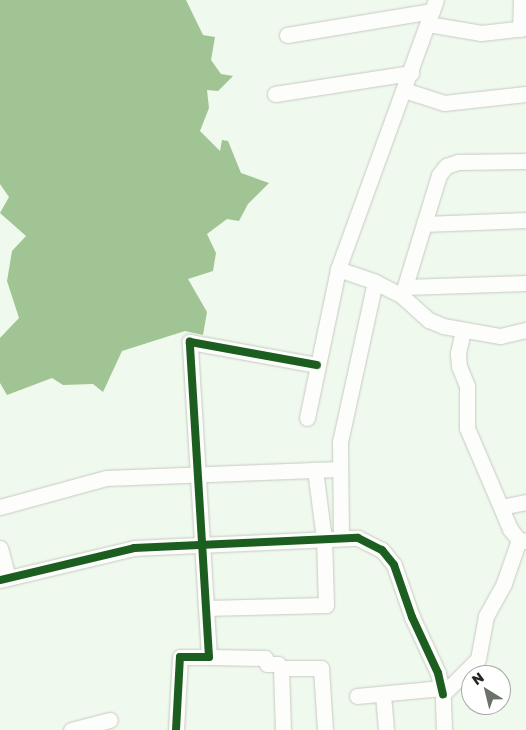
<!DOCTYPE html>
<html>
<head>
<meta charset="utf-8">
<style>
  body { margin:0 }
  #map { position:relative; width:526px; height:730px; overflow:hidden; background:#f0f9ed; font-family:"Golos Text",sans-serif }
  div>[style] { position:absolute }
  [style*='--x'] { left:calc(var(--x)*1px); top:calc(var(--y)*1px); width:calc(var(--w)*1px); rotate:calc(var(--a)*1deg) }
  .water>* { inset:0; background:#a0c493 }
  .roads { filter:drop-shadow(0 0 1px #c5cbc2) drop-shadow(0 0 1px #c5cbc2) }
  .street>* { height:15px; margin:-7.5px; padding:0 7.5px; transform-origin:7.5px; border-radius:7.5px; background:#fdfefc }
  .cycleway>* { height:8px; margin:-4px; padding:0 4px; transform-origin:4px; border-radius:4px; background:#1b5e20 }
  span { translate:-50% -50%; white-space:nowrap; text-align:center; line-height:1.15; -webkit-text-stroke:4px #fff; paint-order:stroke }
  .north { position:absolute; left:461px; top:665px; width:50px; height:50px; box-sizing:border-box; background:#fff; border:1px solid #a7aaa7; border-radius:50%; rotate:324deg; font-size:14px; font-weight:700; line-height:20px; text-align:center; color:#242a22 }
  .north::after { content:''; display:block; margin:auto; width:18px; height:22px; background:#6b7269; clip-path:polygon(50% 0,100% 100%,50% 72%,0 100%) }
</style>
</head>
<body>
<div id="map">
  <div class="water">
    <div style="clip-path:polygon(0 0,186px 0,203px 35px,215px 37px,211px 60px,221px 74px,233px 76px,218px 91px,207px 90px,209px 108px,200px 131px,220px 151px,222px 140px,228px 141px,241px 173px,269px 183px,248px 204px,239px 221px,227px 219px,207px 234px,216px 253px,213px 271px,188px 279px,207px 312px,203px 335px,185px 331px,122px 351px,103px 392px,93px 384px,63px 385px,52px 378px,7px 395px,0 383px,0 338px,19px 318px,7px 281px,12px 251px,26px 236px,0 213px,9px 197px,0 184px)"></div>
  </div>
  <div class="roads">
    <div class="street">
      <div style="--x:428;--y:24;--w:54;--a:9.6"></div>
      <div style="--x:481;--y:33;--w:45;--a:-6.3"></div>
      <div style="--x:520;--y:29;--w:29;--a:-88"></div>
      <div style="--x:287;--y:35;--w:147;--a:-9.4"></div>
      <div style="--x:404;--y:90;--w:42;--a:18"></div>
      <div style="--x:444;--y:103;--w:82;--a:-6.3"></div>
      <div style="--x:275;--y:94;--w:138;--a:-8.8"></div>
      <div style="--x:424;--y:224;--w:102;--a:-2.2"></div>
      <div style="--x:338;--y:269;--w:39;--a:19"></div>
      <div style="--x:375;--y:282;--w:30;--a:27"></div>
      <div style="--x:402;--y:296;--w:36;--a:42"></div>
      <div style="--x:429;--y:320;--w:15;--a:23"></div>
      <div style="--x:443;--y:326;--w:58;--a:10"></div>
      <div style="--x:500;--y:336;--w:27;--a:-13"></div>
      <div style="--x:405;--y:287;--w:121;--a:-1.9"></div>
      <div style="--x:402;--y:296;--w:127;--a:-73"></div>
      <div style="--x:439;--y:175;--w:11;--a:-52"></div>
      <div style="--x:446;--y:166;--w:13;--a:-18"></div>
      <div style="--x:458;--y:162;--w:68;--a:-0.8"></div>
      <div style="--x:463;--y:331;--w:23;--a:103"></div>
      <div style="--x:458;--y:353;--w:13;--a:86"></div>
      <div style="--x:459;--y:366;--w:22;--a:68"></div>
      <div style="--x:467;--y:386;--w:42;--a:90"></div>
      <div style="--x:467;--y:428;--w:110;--a:66.9"></div>
      <div style="--x:510;--y:529;--w:14;--a:51"></div>
      <div style="--x:519;--y:540;--w:7;--a:8"></div>
      <div style="--x:307;--y:418;--w:152;--a:-78.2"></div>
      <div style="--x:338;--y:269;--w:286;--a:-70"></div>
      <div style="--x:0;--y:507;--w:110;--a:-15.3"></div>
      <div style="--x:106;--y:478;--w:234;--a:-2.2"></div>
      <div style="--x:501;--y:507;--w:25;--a:-11"></div>
      <div style="--x:341;--y:538;--w:96;--a:-90.6"></div>
      <div style="--x:340;--y:442;--w:164;--a:-77.7"></div>
      <div style="--x:0;--y:548;--w:31;--a:75"></div>
      <div style="--x:0;--y:580;--w:138;--a:-13.4"></div>
      <div style="--x:134;--y:548;--w:224;--a:-2.6"></div>
      <div style="--x:358;--y:538;--w:27;--a:27"></div>
      <div style="--x:382;--y:550;--w:19;--a:51"></div>
      <div style="--x:394;--y:565;--w:55;--a:70.9"></div>
      <div style="--x:412;--y:617;--w:62;--a:65.1"></div>
      <div style="--x:438;--y:673;--w:22;--a:77"></div>
      <div style="--x:206;--y:608;--w:120;--a:-1.4"></div>
      <div style="--x:326;--y:605;--w:66;--a:-91.7"></div>
      <div style="--x:324;--y:539;--w:70;--a:-97.4"></div>
      <div style="--x:209;--y:657;--w:56;--a:1"></div>
      <div style="--x:265;--y:658;--w:6;--a:72"></div>
      <div style="--x:267;--y:664;--w:11;--a:0"></div>
      <div style="--x:278;--y:664;--w:5;--a:53"></div>
      <div style="--x:281;--y:668;--w:40;--a:0"></div>
      <div style="--x:321;--y:668;--w:62;--a:86.3"></div>
      <div style="--x:281;--y:668;--w:62;--a:88.2"></div>
      <div style="--x:383;--y:695;--w:35;--a:85"></div>
      <div style="--x:357;--y:696;--w:85;--a:-5.4"></div>
      <div style="--x:71;--y:730;--w:40;--a:-14.4"></div>
      <div style="--x:176;--y:730;--w:73;--a:-86.9"></div>
      <div style="--x:180;--y:657;--w:29;--a:0"></div>
      <div style="--x:209;--y:657;--w:316;--a:-93.5"></div>
      <div style="--x:190;--y:342;--w:129;--a:10.3"></div>
      <div style="--x:444;--y:730;--w:36;--a:-92"></div>
      <div style="--x:443;--y:694;--w:49;--a:-45"></div>
      <div style="--x:478;--y:659;--w:44;--a:-79.5"></div>
      <div style="--x:486;--y:616;--w:38;--a:-61"></div>
      <div style="--x:504;--y:583;--w:46;--a:-70.8"></div>
    </div>
  </div>
  <div class="cycleway">
    <div style="--x:0;--y:580;--w:138;--a:-13.4"></div>
    <div style="--x:134;--y:548;--w:224;--a:-2.6"></div>
    <div style="--x:358;--y:538;--w:27;--a:27"></div>
    <div style="--x:382;--y:550;--w:19;--a:51"></div>
    <div style="--x:394;--y:565;--w:55;--a:70.9"></div>
    <div style="--x:412;--y:617;--w:62;--a:65.1"></div>
    <div style="--x:438;--y:673;--w:22;--a:77"></div>
    <div style="--x:176;--y:730;--w:73;--a:-86.9"></div>
    <div style="--x:180;--y:657;--w:29;--a:0"></div>
    <div style="--x:209;--y:657;--w:316;--a:-93.5"></div>
    <div style="--x:190;--y:342;--w:129;--a:10.3"></div>
  </div>
  <div class="north">N</div>
</div>
</body>
</html>
